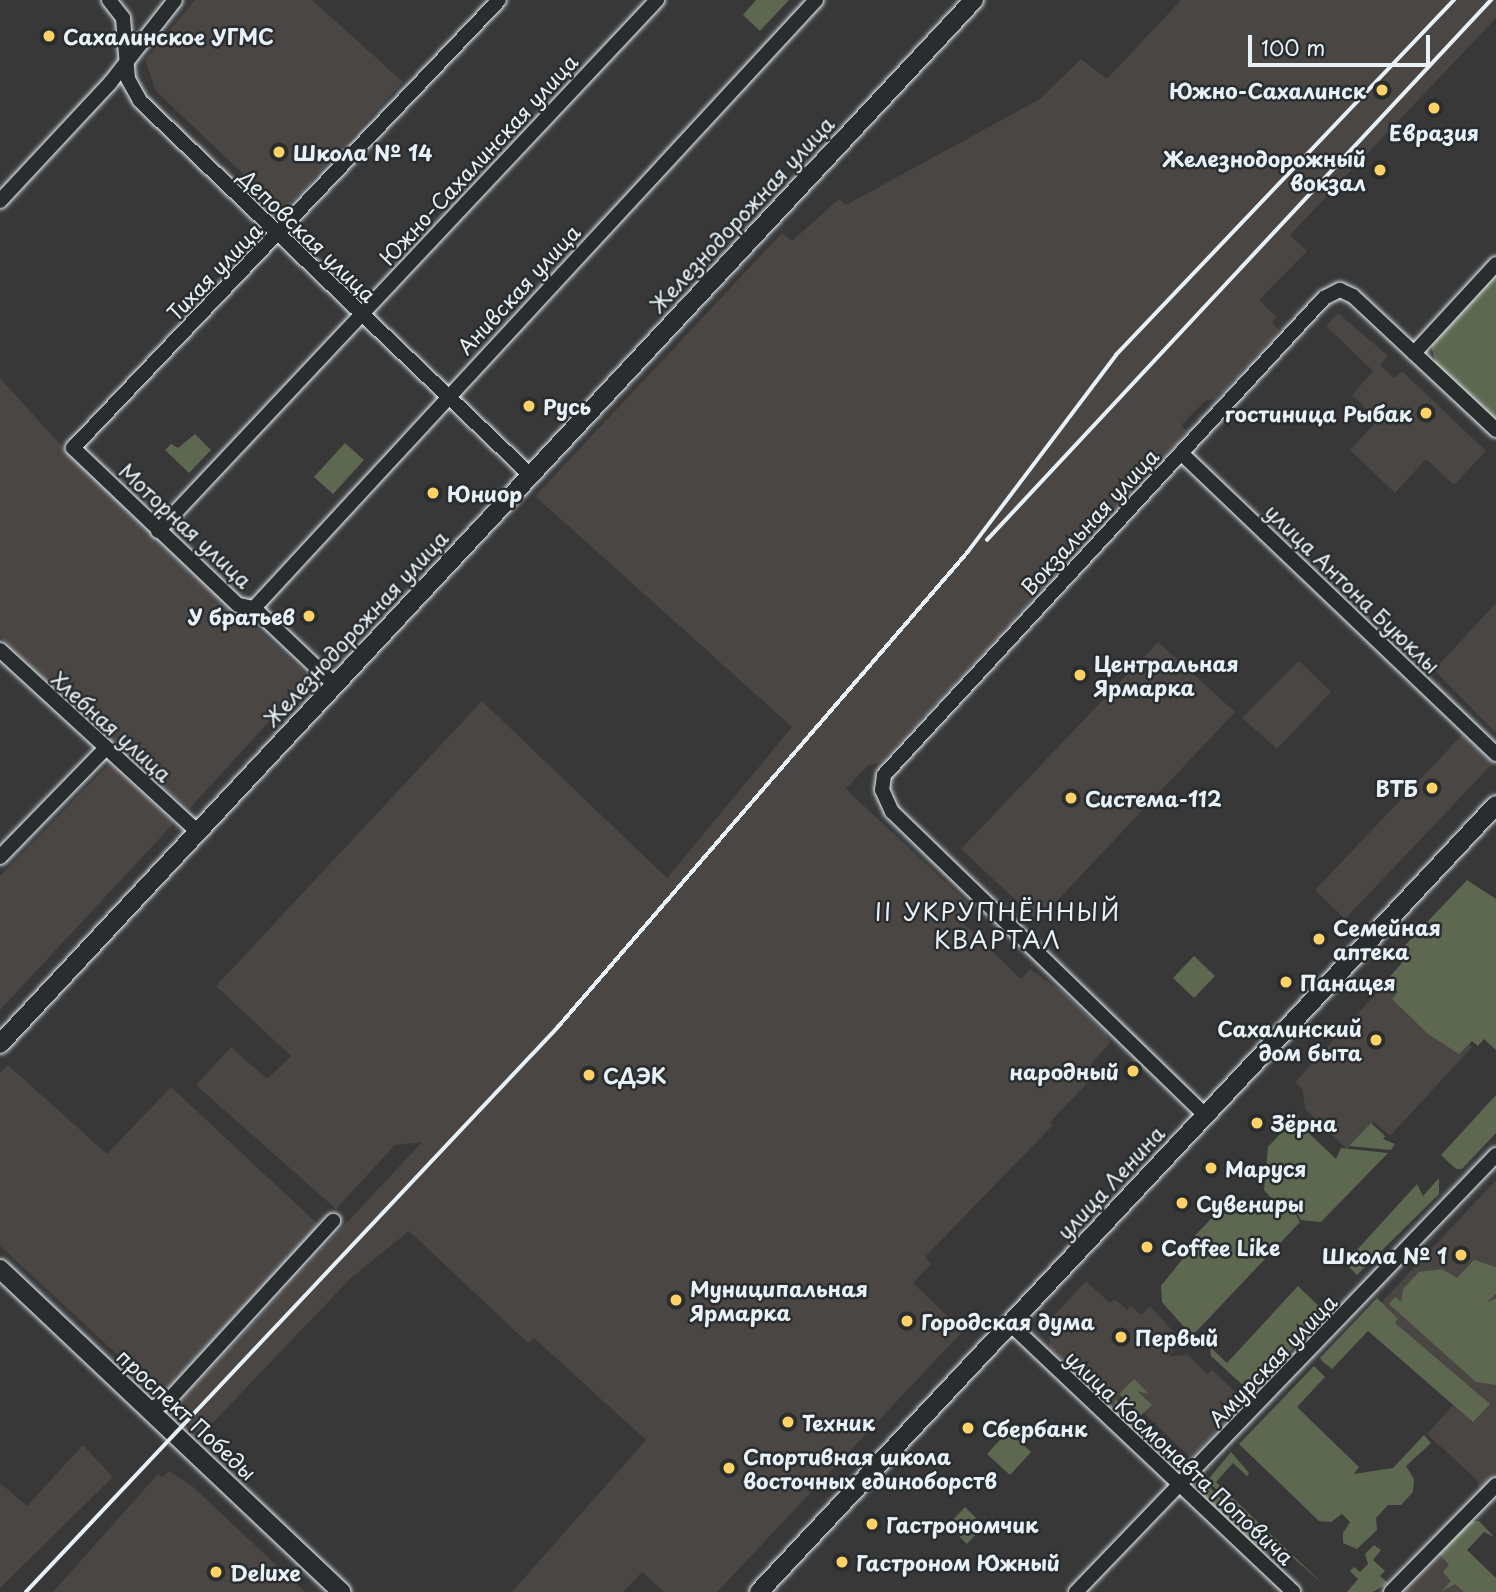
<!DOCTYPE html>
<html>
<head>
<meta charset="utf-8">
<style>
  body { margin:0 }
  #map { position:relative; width:1496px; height:1592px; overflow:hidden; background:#383838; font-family:"Playpen Sans",sans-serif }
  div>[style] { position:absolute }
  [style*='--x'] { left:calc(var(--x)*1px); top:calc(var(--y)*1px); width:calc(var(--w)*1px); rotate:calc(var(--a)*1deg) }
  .built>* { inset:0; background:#494644 }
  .green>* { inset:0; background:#5e6850 }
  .roads { filter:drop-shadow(0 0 2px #e8f1f8) drop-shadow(0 0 2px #e8f1f8) }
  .minor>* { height:14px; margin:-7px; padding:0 7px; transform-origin:7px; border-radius:7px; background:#2a2d2e }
  .major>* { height:18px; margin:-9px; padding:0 9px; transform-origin:9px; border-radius:9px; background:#2a2d2e }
  .rail>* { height:3.5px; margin:-1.75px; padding:0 1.75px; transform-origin:1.75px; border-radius:1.75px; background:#e8f1f8 }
  .dots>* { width:19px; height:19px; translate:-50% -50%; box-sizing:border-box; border:4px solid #2a2d2e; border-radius:50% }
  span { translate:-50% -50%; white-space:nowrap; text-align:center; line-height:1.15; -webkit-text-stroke:5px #2a2d2e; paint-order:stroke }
  .poi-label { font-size:21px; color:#e8f1f8; font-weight:700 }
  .left { translate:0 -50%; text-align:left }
  .right { translate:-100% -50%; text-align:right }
  .street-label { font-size:21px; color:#e8f1f8 }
  .quarter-label { font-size:24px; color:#e8f1f8; letter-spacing:2px }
  .scale { position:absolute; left:1248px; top:35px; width:182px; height:32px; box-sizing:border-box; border:4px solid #e8f1f8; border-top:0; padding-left:9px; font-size:21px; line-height:24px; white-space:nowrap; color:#e8f1f8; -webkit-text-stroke:5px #2a2d2e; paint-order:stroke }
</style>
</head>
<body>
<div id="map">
  <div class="built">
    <div style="clip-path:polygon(195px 0,312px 0,403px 82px,283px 212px,156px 91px,145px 60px)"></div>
    <div style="clip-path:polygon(1181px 0,1496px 0,1496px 18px,1290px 235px,1307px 251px,1259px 300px,1277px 317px,1272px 322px,1279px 331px,1216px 399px,1205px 401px,1181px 425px,1187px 431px,882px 762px,867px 766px,846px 789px,972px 907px,960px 920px,1021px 979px,1030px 969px,1064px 993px,1105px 1032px,1110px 1043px,1091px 1064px,1096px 1074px,1050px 1122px,1053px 1125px,925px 1257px,931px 1264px,913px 1283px,963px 1331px,717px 1592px,664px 1592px,642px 1572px,623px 1592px,512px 1592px,646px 1440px,534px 1338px,528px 1343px,409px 1231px,351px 1278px,200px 1436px,174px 1408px,422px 1142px,395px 1145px,336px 1209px,196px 1085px,231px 1047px,267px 1079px,291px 1056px,216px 986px,482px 701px,667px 878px,792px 727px,535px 496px,782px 233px,792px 241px,839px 199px,846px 205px,1040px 99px,1081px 59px,1107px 79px)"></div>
    <div style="clip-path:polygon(1338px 313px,1388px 356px,1380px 365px,1394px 378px,1402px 371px,1486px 451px,1454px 485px,1426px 459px,1395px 493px,1350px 450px,1378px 420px,1352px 395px,1373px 371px,1326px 326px)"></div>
    <div style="clip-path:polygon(0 378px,67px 452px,310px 677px,189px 809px,119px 750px,0 636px)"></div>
    <div style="clip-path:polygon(1496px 603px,1496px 733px,1434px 670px)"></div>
    <div style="clip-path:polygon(1158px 642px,1235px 712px,1038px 921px,961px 849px)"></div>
    <div style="clip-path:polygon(1299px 661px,1331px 692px,1277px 749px,1242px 718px)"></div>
    <div style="clip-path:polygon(1463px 734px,1493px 763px,1345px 919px,1315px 890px)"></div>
    <div style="clip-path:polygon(110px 763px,174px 823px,0 1010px,0 876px)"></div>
    <div style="clip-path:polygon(1395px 973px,1472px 1047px,1390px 1136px,1374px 1122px,1347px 1149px,1305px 1109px,1303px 1090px,1295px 1082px)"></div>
    <div style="clip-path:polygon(8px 1065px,107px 1154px,171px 1087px,320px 1226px,161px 1395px,0 1246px,0 1073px)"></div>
    <div style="clip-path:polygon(1496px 1180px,1496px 1477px,1481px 1492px,1477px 1480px,1427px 1434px,1455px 1403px,1364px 1321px)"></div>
    <div style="clip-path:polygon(1086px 1281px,1110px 1303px,1115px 1299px,1127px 1310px,1131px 1306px,1141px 1315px,1150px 1306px,1180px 1339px,1169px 1356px,1188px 1355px,1207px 1374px,1212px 1370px,1244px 1400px,1191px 1458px,1123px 1393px,1113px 1409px,1050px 1349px,1048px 1322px)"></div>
    <div style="clip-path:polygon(83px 1445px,113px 1477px,0 1588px,0 1483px,27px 1506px)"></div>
    <div style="clip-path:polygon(169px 1471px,192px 1486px,305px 1592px,53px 1592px,158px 1474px,163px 1477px)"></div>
    <div style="clip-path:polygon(1445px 1548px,1493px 1592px,1404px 1592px)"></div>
  </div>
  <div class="green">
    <div style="clip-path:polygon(756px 0,789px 0,760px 31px,743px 15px)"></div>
    <div style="clip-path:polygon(1496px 270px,1496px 420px,1436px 364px,1431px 345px)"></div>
    <div style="clip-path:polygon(195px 434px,211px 450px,189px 473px,165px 450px,171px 444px,178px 448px)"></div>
    <div style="clip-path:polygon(345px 443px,364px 460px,333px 494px,314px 477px)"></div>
    <div style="clip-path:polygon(1467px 880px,1496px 899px,1496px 1050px,1484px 1039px,1478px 1046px,1472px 1041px,1459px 1054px,1428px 1034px,1392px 999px,1398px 992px,1386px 981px,1402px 963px,1395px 956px)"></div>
    <div style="clip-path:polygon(1194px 956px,1215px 976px,1194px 998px,1173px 978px)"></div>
    <div style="clip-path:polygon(1496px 1095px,1496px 1133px,1462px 1169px,1456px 1169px,1441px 1155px)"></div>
    <div style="clip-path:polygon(1299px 1114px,1297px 1122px,1336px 1159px,1341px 1148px,1388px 1153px,1321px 1222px,1301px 1220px,1284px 1193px,1300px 1222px,1192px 1336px,1162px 1302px,1161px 1286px,1189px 1251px,1187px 1244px,1227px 1202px,1240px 1201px,1249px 1207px,1254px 1202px,1266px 1213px,1276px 1203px,1264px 1190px,1268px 1147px)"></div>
    <div style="clip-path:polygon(1371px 1123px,1385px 1136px,1383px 1139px,1395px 1144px,1391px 1150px,1349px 1146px)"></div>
    <div style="clip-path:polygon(1439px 1178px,1439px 1194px,1357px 1275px,1345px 1263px,1417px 1184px,1423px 1196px)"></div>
    <div style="clip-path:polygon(1474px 1260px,1496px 1267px,1496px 1294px,1486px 1303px,1496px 1298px,1496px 1385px,1476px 1382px,1389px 1304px,1395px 1297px,1401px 1302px,1403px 1289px,1419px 1272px,1442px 1269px,1457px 1278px)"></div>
    <div style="clip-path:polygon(1298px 1286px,1326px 1313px,1257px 1387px,1247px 1389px,1211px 1356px,1210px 1347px,1227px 1363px)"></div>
    <div style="clip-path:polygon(1377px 1298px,1398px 1319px,1395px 1323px,1490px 1404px,1473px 1422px,1368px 1331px,1332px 1369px,1323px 1362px,1320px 1358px)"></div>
    <div style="clip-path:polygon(1314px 1366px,1325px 1377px,1297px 1407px,1359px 1467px,1354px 1474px,1393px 1468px,1424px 1435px,1431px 1443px,1406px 1466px,1414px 1479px,1413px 1492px,1401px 1505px,1388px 1505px,1376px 1518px,1377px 1530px,1357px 1549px,1343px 1543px,1343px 1533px,1350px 1522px,1342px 1514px,1331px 1522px,1319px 1521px,1239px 1444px)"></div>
    <div style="clip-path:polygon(1134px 1379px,1149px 1394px,1137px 1391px,1152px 1405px,1141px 1415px,1119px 1394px)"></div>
    <div style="clip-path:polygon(1115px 1399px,1186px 1466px,1172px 1468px,1172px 1463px,1113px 1412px)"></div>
    <div style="clip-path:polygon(1008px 1431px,1031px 1452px,1010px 1475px,987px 1454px)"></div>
    <div style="clip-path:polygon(1231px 1452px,1249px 1473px,1247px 1476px,1233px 1463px,1216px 1482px,1326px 1587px,1207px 1481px)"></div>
    <div style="clip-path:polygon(1207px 1487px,1210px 1488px,1272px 1547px,1259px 1550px,1203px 1496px)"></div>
    <div style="clip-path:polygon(965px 1507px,984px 1526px,967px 1544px,948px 1525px)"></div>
    <div style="clip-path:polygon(1479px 1521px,1494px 1537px,1484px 1532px,1467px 1550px,1496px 1578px,1496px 1592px,1464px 1592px,1455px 1584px,1441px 1592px,1451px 1581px,1443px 1572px,1449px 1565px,1439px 1554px,1469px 1522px)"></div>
    <div style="clip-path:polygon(1374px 1545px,1381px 1550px,1373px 1560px,1385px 1571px,1380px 1576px,1388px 1583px,1373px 1592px,1347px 1592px,1358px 1579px,1350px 1571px,1354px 1567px,1360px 1572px,1368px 1564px,1365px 1554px)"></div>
  </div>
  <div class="roads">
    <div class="minor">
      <div style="--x:109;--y:0;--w:23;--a:52"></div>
      <div style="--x:123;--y:18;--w:61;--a:85.3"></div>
      <div style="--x:128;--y:79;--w:25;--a:61"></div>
      <div style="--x:140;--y:101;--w:538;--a:43.79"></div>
      <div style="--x:0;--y:201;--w:161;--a:-47"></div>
      <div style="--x:110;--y:83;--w:105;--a:-51.9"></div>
      <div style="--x:1414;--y:353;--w:121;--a:-47.3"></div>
      <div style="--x:1181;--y:453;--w:436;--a:43.7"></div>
      <div style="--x:158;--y:531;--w:729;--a:-46.78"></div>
      <div style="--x:254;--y:608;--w:828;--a:-47.25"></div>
      <div style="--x:0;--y:650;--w:268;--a:42.6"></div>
      <div style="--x:335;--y:685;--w:112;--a:-136.5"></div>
      <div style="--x:254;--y:608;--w:16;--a:-169"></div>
      <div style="--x:238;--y:605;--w:228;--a:-136.4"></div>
      <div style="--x:73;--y:448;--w:618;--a:-46.44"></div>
      <div style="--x:0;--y:857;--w:149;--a:-45.8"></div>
      <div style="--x:1205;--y:1115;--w:436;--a:-135.9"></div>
      <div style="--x:892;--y:812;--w:24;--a:-114"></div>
      <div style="--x:882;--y:790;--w:15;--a:-82"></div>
      <div style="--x:884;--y:775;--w:649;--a:-47.31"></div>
      <div style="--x:1324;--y:298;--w:18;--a:-27"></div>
      <div style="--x:1340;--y:290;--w:14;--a:25"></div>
      <div style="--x:1353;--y:296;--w:196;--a:43.1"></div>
      <div style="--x:1009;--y:1323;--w:391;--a:43.4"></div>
      <div style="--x:148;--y:1409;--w:20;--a:-20"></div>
      <div style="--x:167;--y:1402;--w:246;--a:-47.5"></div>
      <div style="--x:1076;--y:1592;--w:606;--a:-46.14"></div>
      <div style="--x:1391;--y:1592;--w:150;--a:-45.5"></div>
    </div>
    <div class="major">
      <div style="--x:0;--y:1044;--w:1428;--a:-46.99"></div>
      <div style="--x:0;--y:1269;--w:470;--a:43.4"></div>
      <div style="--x:759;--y:1592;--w:1078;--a:-46.88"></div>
    </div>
  </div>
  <div class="rail">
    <div style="--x:987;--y:540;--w:739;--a:-46.97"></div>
    <div style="--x:26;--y:1592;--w:776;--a:-46.72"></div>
    <div style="--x:558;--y:1027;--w:626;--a:-49.21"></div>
    <div style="--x:967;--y:553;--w:248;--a:-53"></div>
    <div style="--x:1116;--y:355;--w:490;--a:-46.4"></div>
  </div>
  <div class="dots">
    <div style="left:49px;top:36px;background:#ffd166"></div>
    <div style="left:1382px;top:90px;background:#ffd166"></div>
    <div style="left:1434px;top:108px;background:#ffd166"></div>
    <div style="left:279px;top:152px;background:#ffd166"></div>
    <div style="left:1380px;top:170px;background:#ffd166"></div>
    <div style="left:529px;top:406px;background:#ffd166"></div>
    <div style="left:1426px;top:413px;background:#ffd166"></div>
    <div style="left:433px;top:493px;background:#ffd166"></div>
    <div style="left:309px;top:616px;background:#ffd166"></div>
    <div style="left:1080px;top:675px;background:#ffd166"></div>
    <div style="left:1432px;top:788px;background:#ffd166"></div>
    <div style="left:1071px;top:798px;background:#ffd166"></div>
    <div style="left:1319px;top:939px;background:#ffd166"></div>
    <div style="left:1286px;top:982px;background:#ffd166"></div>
    <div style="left:1376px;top:1040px;background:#ffd166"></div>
    <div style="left:1133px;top:1071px;background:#ffd166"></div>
    <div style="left:589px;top:1075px;background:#ffd166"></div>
    <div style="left:1257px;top:1123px;background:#ffd166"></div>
    <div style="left:1211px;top:1168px;background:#ffd166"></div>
    <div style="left:1182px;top:1203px;background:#ffd166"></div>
    <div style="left:1147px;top:1247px;background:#ffd166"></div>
    <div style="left:1461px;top:1255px;background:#ffd166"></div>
    <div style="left:676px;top:1300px;background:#ffd166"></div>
    <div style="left:907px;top:1321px;background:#ffd166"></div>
    <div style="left:1121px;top:1337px;background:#ffd166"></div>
    <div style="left:788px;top:1422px;background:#ffd166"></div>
    <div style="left:968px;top:1428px;background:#ffd166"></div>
    <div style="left:729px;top:1468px;background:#ffd166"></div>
    <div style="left:872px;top:1524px;background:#ffd166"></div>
    <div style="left:842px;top:1562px;background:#ffd166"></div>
    <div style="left:216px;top:1572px;background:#ffd166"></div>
  </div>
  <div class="poi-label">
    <span class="left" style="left:63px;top:36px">Сахалинское УГМС</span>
    <span class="right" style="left:1366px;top:90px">Южно-Сахалинск</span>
    <span style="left:1434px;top:132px">Евразия</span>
    <span class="left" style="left:293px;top:152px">Школа № 14</span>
    <span class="right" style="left:1366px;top:170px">Железнодорожный<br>вокзал</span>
    <span class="left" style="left:543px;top:406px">Русь</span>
    <span class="right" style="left:1412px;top:413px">гостиница Рыбак</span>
    <span class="left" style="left:447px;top:493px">Юниор</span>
    <span class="right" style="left:295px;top:616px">У братьев</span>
    <span class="left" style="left:1094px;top:675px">Центральная<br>Ярмарка</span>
    <span class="right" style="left:1418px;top:788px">ВТБ</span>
    <span class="left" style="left:1085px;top:798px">Система-112</span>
    <span class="left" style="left:1333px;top:939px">Семейная<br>аптека</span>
    <span class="left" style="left:1300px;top:982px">Панацея</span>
    <span class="right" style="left:1362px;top:1040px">Сахалинский<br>дом быта</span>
    <span class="right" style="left:1119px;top:1071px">народный</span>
    <span class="left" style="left:603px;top:1075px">СДЭК</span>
    <span class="left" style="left:1271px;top:1123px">Зёрна</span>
    <span class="left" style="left:1225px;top:1168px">Маруся</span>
    <span class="left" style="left:1196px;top:1203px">Сувениры</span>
    <span class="left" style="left:1161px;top:1247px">Coffee Like</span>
    <span class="right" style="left:1447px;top:1255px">Школа № 1</span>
    <span class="left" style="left:690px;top:1300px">Муниципальная<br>Ярмарка</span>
    <span class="left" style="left:921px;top:1321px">Городская дума</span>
    <span class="left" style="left:1135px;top:1337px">Первый</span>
    <span class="left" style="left:802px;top:1422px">Техник</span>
    <span class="left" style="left:982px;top:1428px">Сбербанк</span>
    <span class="left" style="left:743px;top:1468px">Спортивная школа<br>восточных единоборств</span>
    <span class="left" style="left:886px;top:1524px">Гастрономчик</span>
    <span class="left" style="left:856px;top:1562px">Гастроном Южный</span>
    <span class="left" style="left:230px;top:1572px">Deluxe</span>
  </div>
  <div class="street-label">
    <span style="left:478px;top:159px;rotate:-47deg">Южно-Сахалинская улица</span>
    <span style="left:741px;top:214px;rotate:-47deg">Железнодорожная улица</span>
    <span style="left:308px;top:235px;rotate:44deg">Деповская улица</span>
    <span style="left:214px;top:271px;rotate:-46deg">Тихая улица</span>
    <span style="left:518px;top:289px;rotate:-47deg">Анивская улица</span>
    <span style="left:1089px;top:521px;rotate:-47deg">Вокзальная улица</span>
    <span style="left:186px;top:525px;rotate:43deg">Моторная улица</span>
    <span style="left:1353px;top:588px;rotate:44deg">улица Антона Буюклы</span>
    <span style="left:355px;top:628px;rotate:-47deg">Железнодорожная улица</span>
    <span style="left:112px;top:726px;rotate:42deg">Хлебная улица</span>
    <span style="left:1110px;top:1182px;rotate:-47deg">улица Ленина</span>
    <span style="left:1272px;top:1360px;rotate:-46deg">Амурская улица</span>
    <span style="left:187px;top:1414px;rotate:43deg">проспект Победы</span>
    <span style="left:1180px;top:1457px;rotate:43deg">улица Космонавта Поповича</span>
  </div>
  <div class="quarter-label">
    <span style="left:998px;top:926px">II УКРУПНЁННЫЙ<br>КВАРТАЛ</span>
  </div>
  <div class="scale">100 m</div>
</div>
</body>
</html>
